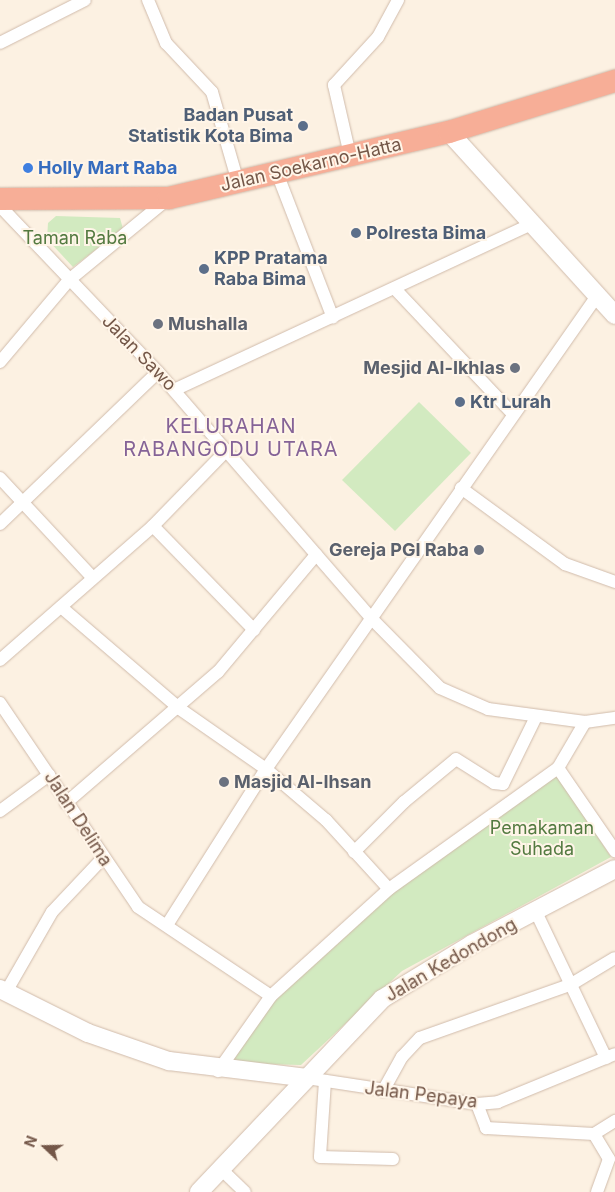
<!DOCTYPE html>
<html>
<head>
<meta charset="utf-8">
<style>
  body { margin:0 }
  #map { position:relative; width:615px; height:1192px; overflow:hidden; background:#fcf1e2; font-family:Inter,sans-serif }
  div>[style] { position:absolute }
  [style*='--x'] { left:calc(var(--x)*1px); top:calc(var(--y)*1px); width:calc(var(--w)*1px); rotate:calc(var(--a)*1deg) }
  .green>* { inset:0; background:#d2eac0 }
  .roads { filter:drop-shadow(0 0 1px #d0bbab) drop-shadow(0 0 1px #d0bbab) }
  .street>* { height:12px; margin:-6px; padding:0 6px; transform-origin:6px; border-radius:6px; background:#fff }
  .secondary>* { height:18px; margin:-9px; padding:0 9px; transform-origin:9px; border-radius:9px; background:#fff }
  .highway>* { height:22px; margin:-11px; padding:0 11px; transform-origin:11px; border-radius:11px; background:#f7ae97 }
  .dots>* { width:14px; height:14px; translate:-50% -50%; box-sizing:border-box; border:2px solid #fff5e8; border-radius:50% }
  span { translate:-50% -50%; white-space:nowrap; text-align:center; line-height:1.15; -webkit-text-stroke:4px #fff5e8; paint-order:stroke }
  .service-label { font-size:18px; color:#4e5e75; font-weight:700 }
  .right { translate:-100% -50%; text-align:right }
  .left { translate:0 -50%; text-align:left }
  .street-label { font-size:18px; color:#745748 }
  .shop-label { font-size:18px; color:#366cbe; font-weight:700 }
  .park-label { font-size:18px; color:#537a40 }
  .worship-label { font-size:18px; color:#5b616d; font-weight:700 }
  .quarter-label { font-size:20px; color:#856397; letter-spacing:1px }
  .north { position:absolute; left:20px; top:1122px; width:50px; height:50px; -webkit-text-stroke:4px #fff5e8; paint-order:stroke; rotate:291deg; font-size:14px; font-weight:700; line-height:20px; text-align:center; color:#745748 }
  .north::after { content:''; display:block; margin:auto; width:18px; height:22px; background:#745748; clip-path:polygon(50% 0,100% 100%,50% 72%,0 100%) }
</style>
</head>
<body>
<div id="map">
  <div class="green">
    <div style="clip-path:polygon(56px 216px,120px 218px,123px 229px,73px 267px,47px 239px,48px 223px)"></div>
    <div style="clip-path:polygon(419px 402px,471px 453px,395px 531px,342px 480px)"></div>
    <div style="clip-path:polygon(556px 773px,611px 857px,402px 971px,301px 1065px,231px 1063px,279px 993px,400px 886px)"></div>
  </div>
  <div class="roads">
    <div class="street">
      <div style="--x:148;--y:0;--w:47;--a:67.3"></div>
      <div style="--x:166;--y:43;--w:67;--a:46.8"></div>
      <div style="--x:212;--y:92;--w:94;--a:73.9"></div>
      <div style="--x:0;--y:43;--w:95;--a:-26.8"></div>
      <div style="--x:350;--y:155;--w:72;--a:-102.9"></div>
      <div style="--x:334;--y:85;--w:65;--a:-47.5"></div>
      <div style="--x:378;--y:37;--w:42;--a:-61.6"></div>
      <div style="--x:277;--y:173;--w:155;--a:68.9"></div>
      <div style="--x:0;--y:206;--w:229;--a:46.4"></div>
      <div style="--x:158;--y:372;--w:325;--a:49.1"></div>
      <div style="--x:371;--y:618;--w:98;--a:45.4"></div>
      <div style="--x:440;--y:688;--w:52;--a:23.6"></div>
      <div style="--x:488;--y:709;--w:98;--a:7.6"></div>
      <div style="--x:585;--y:722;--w:30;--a:-8"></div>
      <div style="--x:396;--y:290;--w:170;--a:46.7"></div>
      <div style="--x:0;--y:362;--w:107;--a:-49.9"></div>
      <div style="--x:69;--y:280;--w:129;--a:-39.4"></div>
      <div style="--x:174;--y:390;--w:391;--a:-24.9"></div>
      <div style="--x:0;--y:478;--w:135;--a:47.1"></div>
      <div style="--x:461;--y:488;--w:129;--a:36.2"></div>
      <div style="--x:565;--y:564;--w:53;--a:19.8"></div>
      <div style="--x:0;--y:524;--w:219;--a:-43.9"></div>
      <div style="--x:153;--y:526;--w:145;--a:45.8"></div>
      <div style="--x:61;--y:607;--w:157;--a:40.6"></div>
      <div style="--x:180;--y:709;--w:105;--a:34.9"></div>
      <div style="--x:266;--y:769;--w:79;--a:40.4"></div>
      <div style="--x:326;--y:820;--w:93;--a:47.6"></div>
      <div style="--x:0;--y:660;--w:203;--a:-41.2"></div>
      <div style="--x:153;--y:526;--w:105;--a:-45.8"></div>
      <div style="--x:0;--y:703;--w:246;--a:55.9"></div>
      <div style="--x:138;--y:907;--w:160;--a:33.8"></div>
      <div style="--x:271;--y:996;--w:92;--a:125.2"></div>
      <div style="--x:558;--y:768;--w:101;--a:55.5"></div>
      <div style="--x:66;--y:803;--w:201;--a:-40.8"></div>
      <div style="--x:218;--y:672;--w:153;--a:-50.1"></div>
      <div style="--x:0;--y:811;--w:61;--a:-36.3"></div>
      <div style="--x:354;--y:852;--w:71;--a:-45"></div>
      <div style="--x:404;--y:802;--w:67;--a:-39.6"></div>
      <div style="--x:456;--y:759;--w:45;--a:32.3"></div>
      <div style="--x:494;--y:783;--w:9;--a:6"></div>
      <div style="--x:503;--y:784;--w:75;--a:-63.8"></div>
      <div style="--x:536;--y:912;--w:162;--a:64.4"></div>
      <div style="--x:167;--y:925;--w:185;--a:-57.6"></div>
      <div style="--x:266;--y:769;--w:577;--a:-55.02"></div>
      <div style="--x:6;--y:992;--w:92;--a:-60.1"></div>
      <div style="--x:52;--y:912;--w:74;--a:-46.6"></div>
      <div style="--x:271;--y:996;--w:159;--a:-42.2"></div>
      <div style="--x:389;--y:889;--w:208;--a:-35.6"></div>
      <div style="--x:558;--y:768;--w:53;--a:-59.6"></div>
      <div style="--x:307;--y:1078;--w:172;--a:8.7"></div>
      <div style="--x:477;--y:1104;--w:21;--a:-5"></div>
      <div style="--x:498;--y:1102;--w:126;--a:-22.3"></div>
      <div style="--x:325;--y:1081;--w:76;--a:93.8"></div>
      <div style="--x:320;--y:1157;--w:73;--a:1.6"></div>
      <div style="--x:383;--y:1091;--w:39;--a:-61"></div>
      <div style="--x:402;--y:1057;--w:26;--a:-47"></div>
      <div style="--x:420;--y:1038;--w:159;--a:-19.5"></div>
      <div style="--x:570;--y:985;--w:52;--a:-31"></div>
      <div style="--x:477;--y:1104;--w:26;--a:69"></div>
      <div style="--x:486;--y:1128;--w:108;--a:3.2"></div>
      <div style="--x:594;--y:1134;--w:29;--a:59"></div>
      <div style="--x:609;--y:1159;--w:35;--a:110"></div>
      <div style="--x:594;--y:1134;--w:25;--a:-32"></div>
      <div style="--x:221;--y:1169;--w:33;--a:44"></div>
    </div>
    <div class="secondary">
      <div style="--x:449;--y:132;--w:247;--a:47.8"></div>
      <div style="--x:0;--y:989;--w:98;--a:26.6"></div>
      <div style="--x:88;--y:1033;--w:86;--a:19.1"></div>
      <div style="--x:169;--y:1061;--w:139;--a:7"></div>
      <div style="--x:199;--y:1192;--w:266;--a:-46.5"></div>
      <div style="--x:382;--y:999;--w:105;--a:-31.4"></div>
      <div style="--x:472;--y:944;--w:161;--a:-27.7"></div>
    </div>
    <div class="highway">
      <div style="--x:0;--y:199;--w:169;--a:-0.3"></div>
      <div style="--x:169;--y:198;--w:288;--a:-13.3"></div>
      <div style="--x:449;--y:132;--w:174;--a:-17.1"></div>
    </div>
  </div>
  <div class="dots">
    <div style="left:303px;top:126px;background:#5c6f8a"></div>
    <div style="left:28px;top:168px;background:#3f7fe0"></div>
    <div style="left:356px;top:233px;background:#5c6f8a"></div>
    <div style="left:204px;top:269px;background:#5c6f8a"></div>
    <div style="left:158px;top:324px;background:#6b7280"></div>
    <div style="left:515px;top:368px;background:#6b7280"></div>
    <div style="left:460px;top:402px;background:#5c6f8a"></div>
    <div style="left:479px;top:550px;background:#6b7280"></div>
    <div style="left:224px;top:782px;background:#6b7280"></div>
  </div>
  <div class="service-label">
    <span class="right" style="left:293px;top:126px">Badan Pusat<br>Statistik Kota Bima</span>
    <span class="left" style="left:366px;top:233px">Polresta Bima</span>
    <span class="left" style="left:214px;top:269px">KPP Pratama<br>Raba Bima</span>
    <span class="left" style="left:470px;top:402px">Ktr Lurah</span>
  </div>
  <div class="street-label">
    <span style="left:311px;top:165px;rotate:-13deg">Jalan Soekarno-Hatta</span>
    <span style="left:139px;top:353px;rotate:46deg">Jalan Sawo</span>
    <span style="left:78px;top:819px;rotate:57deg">Jalan Delima</span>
    <span style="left:451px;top:960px;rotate:-30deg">Jalan Kedondong</span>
    <span style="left:421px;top:1095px;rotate:7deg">Jalan Pepaya</span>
  </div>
  <div class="shop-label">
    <span class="left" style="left:38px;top:168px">Holly Mart Raba</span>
  </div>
  <div class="park-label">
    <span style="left:75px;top:238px">Taman Raba</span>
    <span style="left:542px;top:839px">Pemakaman<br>Suhada</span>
  </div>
  <div class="worship-label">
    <span class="left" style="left:168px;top:324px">Mushalla</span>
    <span class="right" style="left:505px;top:368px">Mesjid Al-Ikhlas</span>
    <span class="right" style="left:469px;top:550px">Gereja PGI Raba</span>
    <span class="left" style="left:234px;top:782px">Masjid Al-Ihsan</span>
  </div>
  <div class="quarter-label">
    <span style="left:231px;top:438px">KELURAHAN<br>RABANGODU UTARA</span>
  </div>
  <div class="north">N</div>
</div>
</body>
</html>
